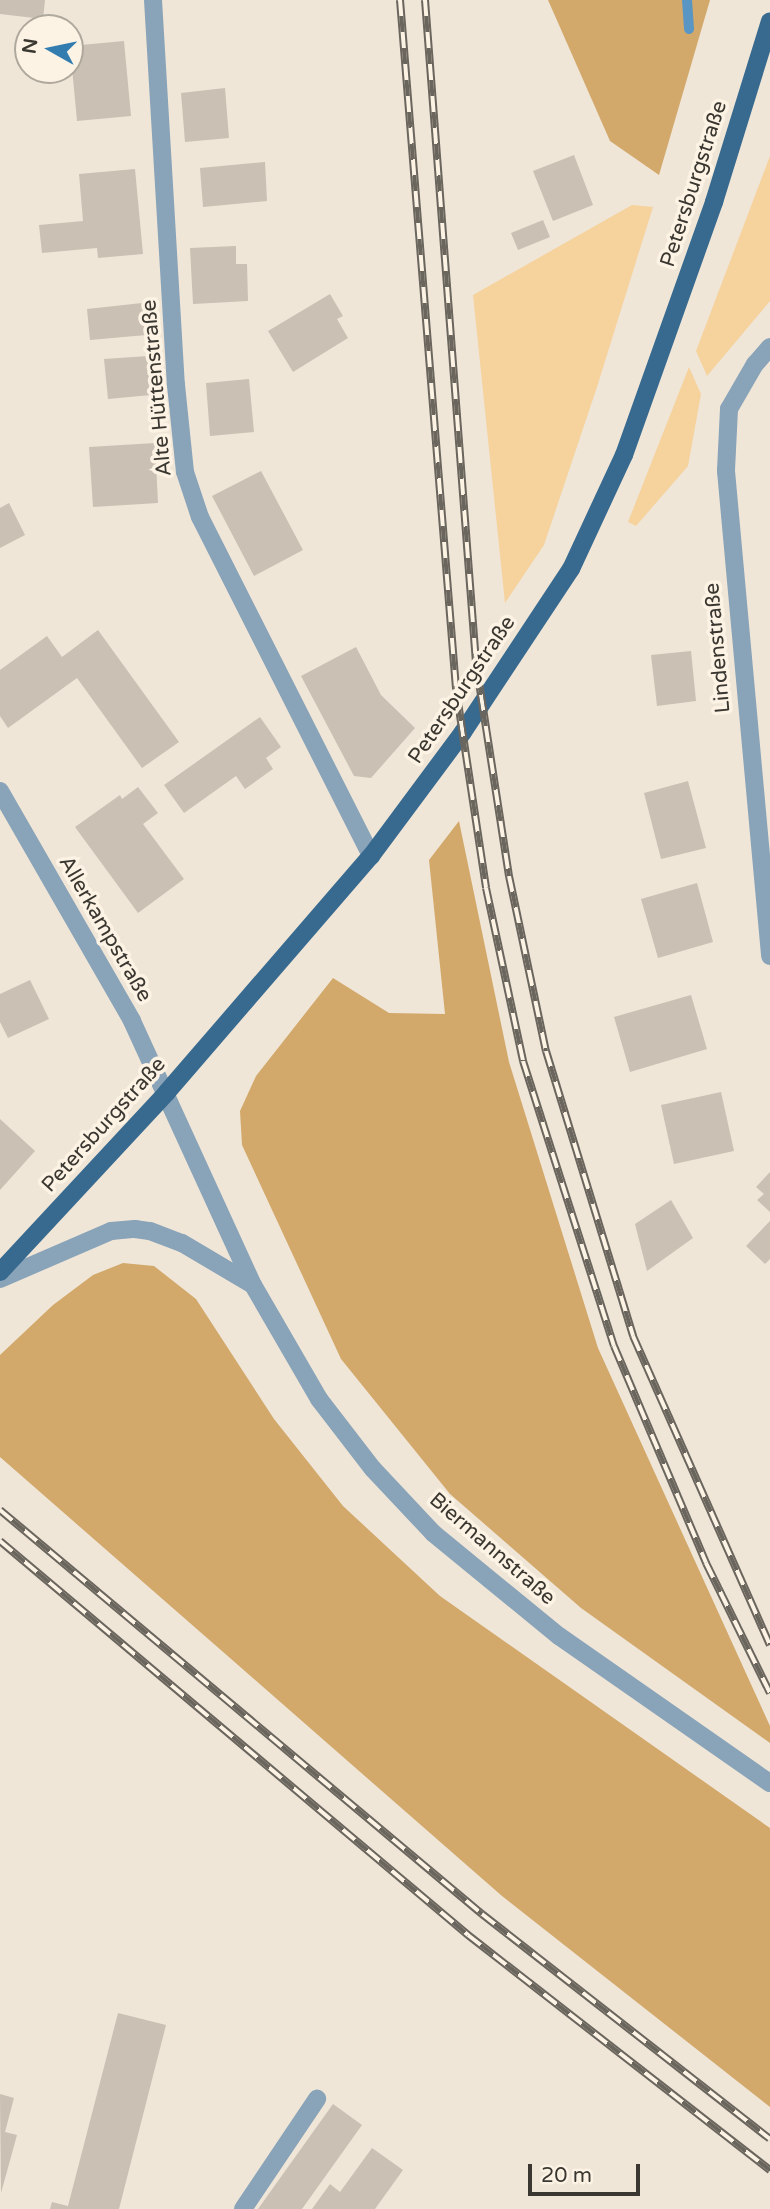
<!DOCTYPE html>
<html>
<head>
<meta charset="utf-8">
<style>
  body { margin:0 }
  #map { position:relative; width:770px; height:2209px; overflow:hidden; background:#efe6d8; font-family:"Varela Round",sans-serif }
  div>[style] { position:absolute }
  [style*='--x'] { left:calc(var(--x)*1px); top:calc(var(--y)*1px); width:calc(var(--w)*1px); rotate:calc(var(--a)*1deg) }
  .green>* { inset:0; background:#f6d29d }
  .forest>* { inset:0; background:#d3a96b }
  .stream>* { height:10px; margin:-5px; padding:0 5px; transform-origin:5px; border-radius:5px; background:#5996c4 }
  .building>* { inset:0; background:#cac0b3 }
  .minor>* { height:18px; margin:-9px; padding:0 9px; transform-origin:9px; border-radius:9px; background:#89a3b8 }
  .major>* { height:18px; margin:-9px; padding:0 9px; transform-origin:9px; border-radius:9px; background:#386a8f }
  .rail>* { height:8px; margin-top:-4px; transform-origin:0; background:repeating-linear-gradient(90deg,#fdf3e5 0 16px,#6a655d 0 32px); box-sizing:border-box; border-block:2px solid #6a655d }
  span { translate:-50% -50%; white-space:nowrap; text-align:center; line-height:1.15; -webkit-text-stroke:7px #fdf3e5; paint-order:stroke }
  .street-label { font-size:21px; color:#3a3731 }
  .north { position:absolute; left:14px; top:14px; width:70px; height:70px; box-sizing:border-box; background:#fdf3e5; border:2px solid #afa89d; border-radius:50%; rotate:279deg; font-size:19px; font-weight:700; line-height:28px; text-align:center; color:#3a3731 }
  .north::after { content:''; display:block; margin:auto; width:24px; height:32px; background:#337cb0; clip-path:polygon(50% 0,100% 100%,50% 72%,0 100%) }
  .scale { position:absolute; left:528px; top:2164px; width:112px; height:32px; box-sizing:border-box; border:4px solid #3a3731; border-top:0; padding-left:9px; font-size:21px; line-height:24px; white-space:nowrap; color:#3a3731; -webkit-text-stroke:5px #fdf3e5; paint-order:stroke }
</style>
</head>
<body>
<div id="map">
  <div class="green">
    <div style="clip-path:polygon(770px 156px,770px 301px,707px 376px,696px 351px)"></div>
    <div style="clip-path:polygon(632px 205px,653px 207px,597px 387px,544px 545px,505px 603px,473px 295px)"></div>
    <div style="clip-path:polygon(689px 367px,701px 394px,688px 466px,636px 526px,628px 522px)"></div>
  </div>
  <div class="forest">
    <div style="clip-path:polygon(548px 0,710px 0,659px 175px,610px 141px)"></div>
    <div style="clip-path:polygon(459px 821px,509px 1062px,598px 1348px,770px 1726px,770px 1743px,581px 1608px,450px 1494px,341px 1359px,242px 1145px,240px 1111px,256px 1076px,333px 978px,389px 1013px,445px 1014px,429px 860px)"></div>
    <div style="clip-path:polygon(123px 1263px,154px 1266px,196px 1299px,274px 1419px,343px 1506px,440px 1596px,770px 1828px,770px 2107px,502px 1896px,0 1457px,0 1355px,53px 1305px,93px 1275px)"></div>
  </div>
  <div class="stream">
    <div style="--x:687;--y:0;--w:29;--a:86"></div>
  </div>
  <div class="building">
    <div style="clip-path:polygon(0 0,45px 0,43px 19px,0 14px)"></div>
    <div style="clip-path:polygon(124px 41px,131px 116px,77px 121px,70px 46px)"></div>
    <div style="clip-path:polygon(225px 88px,229px 138px,185px 142px,181px 93px)"></div>
    <div style="clip-path:polygon(574px 155px,593px 205px,553px 221px,533px 171px)"></div>
    <div style="clip-path:polygon(265px 162px,267px 201px,203px 207px,200px 168px)"></div>
    <div style="clip-path:polygon(135px 169px,143px 254px,98px 258px,97px 248px,42px 253px,39px 225px,83px 221px,79px 174px)"></div>
    <div style="clip-path:polygon(543px 220px,550px 237px,518px 250px,511px 233px)"></div>
    <div style="clip-path:polygon(236px 246px,236px 264px,247px 264px,248px 301px,193px 304px,190px 248px)"></div>
    <div style="clip-path:polygon(330px 294px,343px 316px,337px 319px,348px 338px,293px 372px,268px 331px)"></div>
    <div style="clip-path:polygon(142px 303px,146px 335px,90px 340px,87px 309px)"></div>
    <div style="clip-path:polygon(148px 356px,151px 395px,108px 399px,104px 359px)"></div>
    <div style="clip-path:polygon(249px 379px,254px 432px,210px 436px,206px 383px)"></div>
    <div style="clip-path:polygon(155px 443px,158px 503px,93px 507px,89px 447px)"></div>
    <div style="clip-path:polygon(261px 471px,303px 550px,254px 576px,212px 496px)"></div>
    <div style="clip-path:polygon(9px 503px,25px 535px,0 548px,0 508px)"></div>
    <div style="clip-path:polygon(98px 630px,179px 742px,142px 768px,77px 678px,8px 728px,0 716px,0 670px,47px 636px,62px 657px)"></div>
    <div style="clip-path:polygon(356px 647px,381px 695px,415px 728px,371px 778px,354px 776px,301px 676px)"></div>
    <div style="clip-path:polygon(691px 651px,696px 701px,657px 706px,651px 655px)"></div>
    <div style="clip-path:polygon(260px 717px,281px 747px,266px 758px,273px 769px,245px 789px,236px 776px,184px 813px,164px 785px)"></div>
    <div style="clip-path:polygon(688px 781px,706px 848px,661px 859px,644px 793px)"></div>
    <div style="clip-path:polygon(138px 787px,158px 813px,143px 824px,184px 879px,138px 913px,75px 827px,120px 795px,122px 799px)"></div>
    <div style="clip-path:polygon(697px 883px,713px 942px,658px 958px,641px 899px)"></div>
    <div style="clip-path:polygon(30px 980px,49px 1019px,8px 1038px,0 1022px,0 994px)"></div>
    <div style="clip-path:polygon(691px 995px,707px 1049px,630px 1072px,614px 1017px)"></div>
    <div style="clip-path:polygon(721px 1092px,734px 1151px,674px 1164px,661px 1105px)"></div>
    <div style="clip-path:polygon(0 1119px,35px 1151px,0 1190px)"></div>
    <div style="clip-path:polygon(770px 1172px,770px 1212px,757px 1200px,764px 1194px,756px 1187px)"></div>
    <div style="clip-path:polygon(671px 1200px,693px 1238px,647px 1271px,635px 1224px)"></div>
    <div style="clip-path:polygon(770px 1221px,770px 1259px,765px 1264px,746px 1246px)"></div>
    <div style="clip-path:polygon(118px 2013px,166px 2025px,119px 2209px,50px 2209px,52px 2202px,68px 2206px)"></div>
    <div style="clip-path:polygon(0 2094px,14px 2098px,5px 2132px,17px 2135px,1px 2193px)"></div>
    <div style="clip-path:polygon(333px 2104px,362px 2125px,302px 2209px,258px 2209px)"></div>
    <div style="clip-path:polygon(372px 2148px,403px 2170px,375px 2209px,312px 2209px,330px 2184px,340px 2192px)"></div>
  </div>
  <div class="minor">
    <div style="--x:153;--y:0;--w:386;--a:86.6"></div>
    <div style="--x:176;--y:385;--w:87;--a:84.1"></div>
    <div style="--x:185;--y:472;--w:47;--a:71.6"></div>
    <div style="--x:200;--y:517;--w:380;--a:63.2"></div>
    <div style="--x:770;--y:347;--w:23;--a:131"></div>
    <div style="--x:755;--y:364;--w:52;--a:120"></div>
    <div style="--x:729;--y:409;--w:62;--a:92.8"></div>
    <div style="--x:726;--y:471;--w:487;--a:84.8"></div>
    <div style="--x:0;--y:791;--w:265;--a:60.1"></div>
    <div style="--x:132;--y:1021;--w:290;--a:65.4"></div>
    <div style="--x:253;--y:1285;--w:132;--a:59.9"></div>
    <div style="--x:319;--y:1399;--w:88;--a:52.4"></div>
    <div style="--x:373;--y:1469;--w:88;--a:46.8"></div>
    <div style="--x:433;--y:1533;--w:163;--a:39.3"></div>
    <div style="--x:559;--y:1636;--w:257;--a:34.9"></div>
    <div style="--x:0;--y:1279;--w:121;--a:-23.4"></div>
    <div style="--x:111;--y:1231;--w:24;--a:-5"></div>
    <div style="--x:135;--y:1229;--w:15;--a:8"></div>
    <div style="--x:150;--y:1231;--w:34;--a:21"></div>
    <div style="--x:182;--y:1243;--w:82;--a:30.6"></div>
    <div style="--x:243;--y:2209;--w:133;--a:-56.1"></div>
  </div>
  <div class="major">
    <div style="--x:0;--y:1272;--w:246;--a:-47.1"></div>
    <div style="--x:167;--y:1092;--w:312;--a:-49.2"></div>
    <div style="--x:371;--y:856;--w:154;--a:-53.4"></div>
    <div style="--x:463;--y:732;--w:196;--a:-56.5"></div>
    <div style="--x:571;--y:569;--w:126;--a:-65.1"></div>
    <div style="--x:624;--y:455;--w:269;--a:-70.4"></div>
    <div style="--x:714;--y:202;--w:189;--a:-72.8"></div>
  </div>
  <div class="rail">
    <div style="--x:400;--y:0;--w:691;--a:85.35"></div>
    <div style="--x:456;--y:689;--w:201;--a:81.4"></div>
    <div style="--x:486;--y:888;--w:177;--a:77.9"></div>
    <div style="--x:523;--y:1061;--w:299;--a:72.3"></div>
    <div style="--x:614;--y:1346;--w:236;--a:67"></div>
    <div style="--x:706;--y:1563;--w:145;--a:63.8"></div>
    <div style="--x:425;--y:0;--w:665;--a:85.6"></div>
    <div style="--x:476;--y:663;--w:216;--a:81.2"></div>
    <div style="--x:509;--y:876;--w:179;--a:78.1"></div>
    <div style="--x:546;--y:1051;--w:298;--a:73"></div>
    <div style="--x:633;--y:1336;--w:338;--a:66.1"></div>
    <div style="--x:0;--y:1510;--w:629;--a:39.97"></div>
    <div style="--x:482;--y:1914;--w:365;--a:38"></div>
    <div style="--x:0;--y:1541;--w:612;--a:40.09"></div>
    <div style="--x:468;--y:1935;--w:383;--a:37.9"></div>
  </div>
  <div class="street-label">
    <span style="left:694px;top:184px;rotate:-72deg">Petersburgstraße</span>
    <span style="left:157px;top:388px;rotate:-95deg">Alte Hüttenstraße</span>
    <span style="left:718px;top:648px;rotate:-95deg">Lindenstraße</span>
    <span style="left:462px;top:690px;rotate:-56deg">Petersburgstraße</span>
    <span style="left:105px;top:929px;rotate:60deg">Allerkampstraße</span>
    <span style="left:104px;top:1125px;rotate:-48deg">Petersburgstraße</span>
    <span style="left:492px;top:1549px;rotate:41deg">Biermannstraße</span>
  </div>
  <div class="north">N</div>
  <div class="scale">20 m</div>
</div>
</body>
</html>
